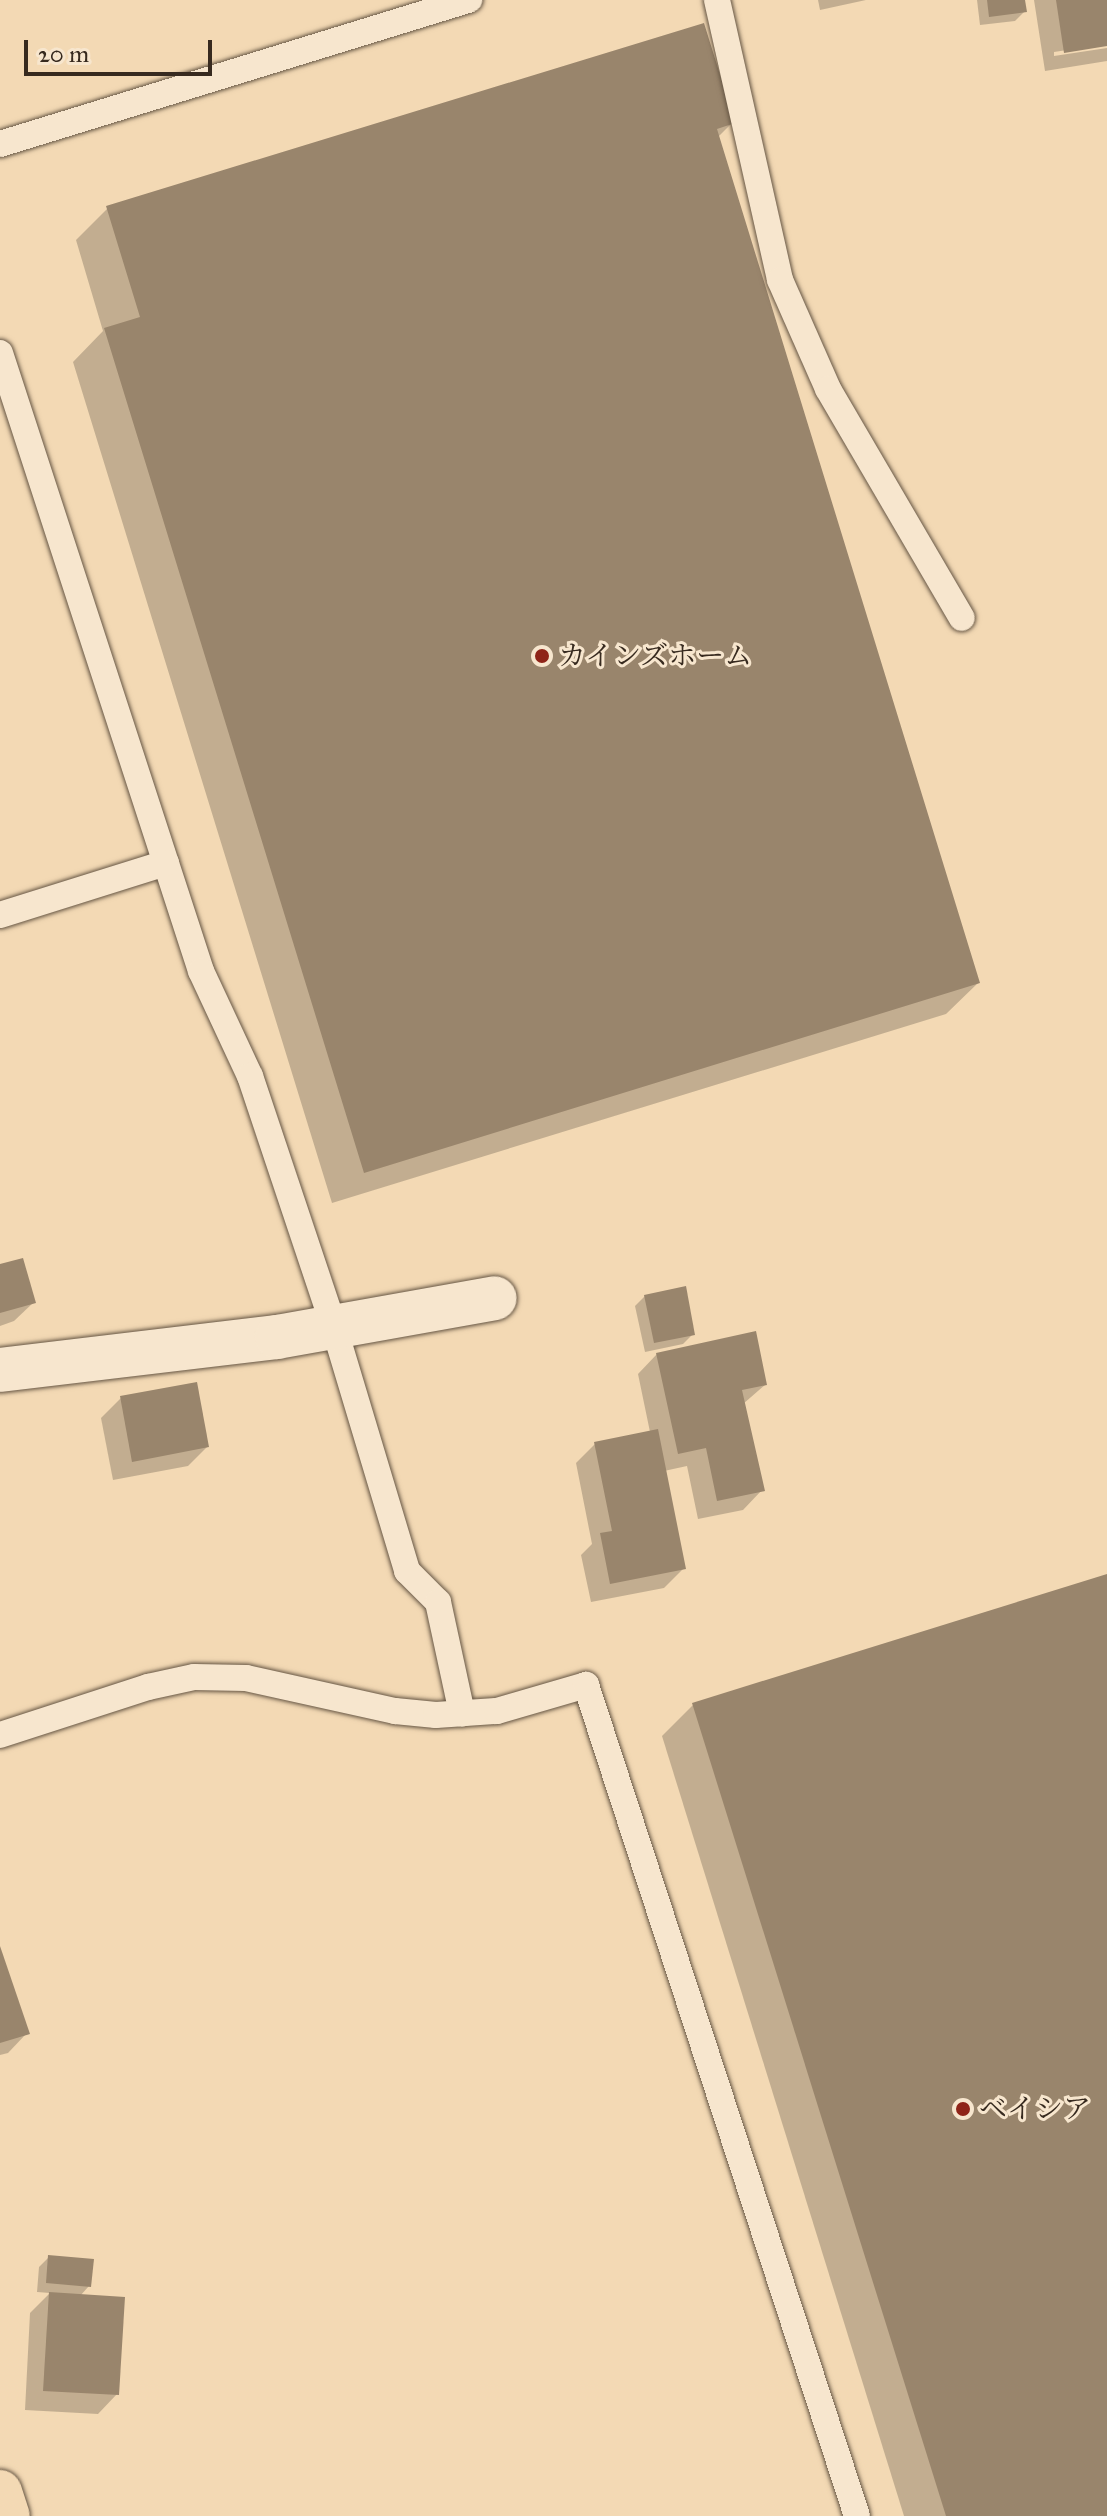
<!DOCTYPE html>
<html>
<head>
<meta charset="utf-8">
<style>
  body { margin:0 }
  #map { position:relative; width:1107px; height:2516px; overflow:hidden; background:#f3d9b4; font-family:"IM FELL Great Primer","Noto Serif JP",serif }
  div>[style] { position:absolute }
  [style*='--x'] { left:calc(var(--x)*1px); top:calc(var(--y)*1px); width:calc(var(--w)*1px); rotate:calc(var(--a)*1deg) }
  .shadow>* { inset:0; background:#0003 }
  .building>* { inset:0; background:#99856c }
  .roads { filter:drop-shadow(0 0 2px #665644) drop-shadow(0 0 2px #665644) }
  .service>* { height:26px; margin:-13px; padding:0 13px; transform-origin:13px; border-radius:13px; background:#f7e6ce }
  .minor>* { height:44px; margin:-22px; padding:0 22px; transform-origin:22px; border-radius:22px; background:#f7e6ce }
  .trunk>* { height:44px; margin:-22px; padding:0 22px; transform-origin:22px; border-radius:22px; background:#f3d9b4 }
  .dots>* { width:22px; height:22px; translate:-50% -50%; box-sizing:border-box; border:4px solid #f7e6ce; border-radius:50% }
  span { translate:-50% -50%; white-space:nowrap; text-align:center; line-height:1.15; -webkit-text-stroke:6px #f7e6ce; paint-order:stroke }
  .poi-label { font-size:28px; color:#372a1f }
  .left { translate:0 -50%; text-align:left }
  .scale { position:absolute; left:24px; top:40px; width:188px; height:36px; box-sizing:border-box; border:4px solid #372a1f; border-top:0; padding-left:10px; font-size:24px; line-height:28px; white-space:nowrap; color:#372a1f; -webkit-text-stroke:6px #f7e6ce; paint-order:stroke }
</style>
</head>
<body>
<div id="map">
  <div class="shadow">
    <div style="clip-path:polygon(818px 0,866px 0,820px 10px)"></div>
    <div style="clip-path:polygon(977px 0,1023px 0,1025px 11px,1015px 21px,980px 25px)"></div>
    <div style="clip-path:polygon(1034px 0,1107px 0,1107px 44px,1054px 52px,1054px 56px,1107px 48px,1107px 61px,1045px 71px)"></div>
    <div style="clip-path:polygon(733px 122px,718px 137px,978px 983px,946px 1014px,332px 1203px,73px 362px,103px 331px,76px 240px,108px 208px)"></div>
    <div style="clip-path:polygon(0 1266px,34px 1302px,14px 1321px,0 1326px)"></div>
    <div style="clip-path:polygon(645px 1296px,693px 1334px,683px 1344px,645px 1352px,635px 1306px)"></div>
    <div style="clip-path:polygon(657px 1354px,765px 1385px,743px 1404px,762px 1490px,743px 1510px,698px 1519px,687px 1466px,664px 1471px,683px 1569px,664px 1588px,591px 1602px,581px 1555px,592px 1544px,576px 1463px,595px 1444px,650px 1432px,638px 1374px)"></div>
    <div style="clip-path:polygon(121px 1398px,207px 1447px,188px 1466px,113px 1480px,101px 1418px)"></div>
    <div style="clip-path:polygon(1107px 1576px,1107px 2516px,904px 2516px,662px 1736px,694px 1704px)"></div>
    <div style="clip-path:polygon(0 1950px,27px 2033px,8px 2053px,0 2055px)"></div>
    <div style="clip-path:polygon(49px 2257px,89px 2286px,80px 2296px,117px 2394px,98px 2414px,25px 2410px,30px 2313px,50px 2293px,37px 2292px,39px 2267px)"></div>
  </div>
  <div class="building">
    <div style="clip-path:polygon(987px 0,1025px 0,1027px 12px,989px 17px)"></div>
    <div style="clip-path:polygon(1056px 0,1107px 0,1107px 46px,1064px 53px)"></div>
    <div style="clip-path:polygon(704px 23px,735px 123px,717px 129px,980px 983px,364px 1173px,104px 328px,140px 317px,106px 206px)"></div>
    <div style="clip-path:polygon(23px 1258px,36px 1303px,0 1313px,0 1264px)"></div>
    <div style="clip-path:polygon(686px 1286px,695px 1335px,654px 1343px,644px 1295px)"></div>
    <div style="clip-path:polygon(756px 1331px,767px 1385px,742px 1390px,765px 1491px,717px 1501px,706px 1448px,678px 1454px,656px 1353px)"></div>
    <div style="clip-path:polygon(197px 1382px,209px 1447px,132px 1462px,120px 1396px)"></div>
    <div style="clip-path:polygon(658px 1429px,686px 1569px,610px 1584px,600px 1533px,612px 1531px,594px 1442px)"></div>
    <div style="clip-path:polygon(1107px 1574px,1107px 2516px,946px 2516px,692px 1703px)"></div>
    <div style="clip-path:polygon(0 1946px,30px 2034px,0 2043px)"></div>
    <div style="clip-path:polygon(48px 2255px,94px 2259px,91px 2287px,46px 2283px)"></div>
    <div style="clip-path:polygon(49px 2292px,125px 2297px,119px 2395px,43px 2391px)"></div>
  </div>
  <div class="roads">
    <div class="service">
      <div style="--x:717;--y:0;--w:287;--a:77.3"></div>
      <div style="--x:780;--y:280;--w:119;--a:66.2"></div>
      <div style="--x:828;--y:389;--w:265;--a:59.7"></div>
      <div style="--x:0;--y:144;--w:491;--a:-17.1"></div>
      <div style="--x:0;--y:353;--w:650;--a:71.98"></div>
      <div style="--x:201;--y:971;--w:116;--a:65"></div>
      <div style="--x:250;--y:1076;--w:265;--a:71.5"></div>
      <div style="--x:334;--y:1327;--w:255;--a:73.3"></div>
      <div style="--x:407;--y:1571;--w:44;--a:45"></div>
      <div style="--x:438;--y:1602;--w:114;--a:77.8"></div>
      <div style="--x:0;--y:915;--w:174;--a:-17.4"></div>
      <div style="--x:0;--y:1735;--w:156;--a:-18"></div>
      <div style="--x:148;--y:1687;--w:47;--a:-12.3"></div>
      <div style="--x:194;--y:1677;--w:52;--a:1.1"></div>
      <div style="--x:246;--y:1678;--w:153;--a:12.5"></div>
      <div style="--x:395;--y:1711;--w:41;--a:5.6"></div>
      <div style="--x:436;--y:1715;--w:61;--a:-3.8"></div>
      <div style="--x:497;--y:1711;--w:93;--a:-16.3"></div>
      <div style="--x:586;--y:1685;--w:874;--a:71.94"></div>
    </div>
    <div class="minor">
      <div style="--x:0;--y:1370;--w:279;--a:-6.8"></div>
      <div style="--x:277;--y:1337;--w:221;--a:-10.1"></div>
    </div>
    <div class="trunk">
      <div style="--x:0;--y:2492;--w:25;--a:72"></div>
    </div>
  </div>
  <div class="dots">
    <div style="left:542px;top:656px;background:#8f2418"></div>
    <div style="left:963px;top:2109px;background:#8f2418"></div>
  </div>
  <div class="poi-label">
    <span class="left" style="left:558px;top:656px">カインズホーム</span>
    <span class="left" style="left:979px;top:2109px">ベイシア</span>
  </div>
  <div class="scale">20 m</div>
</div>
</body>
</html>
